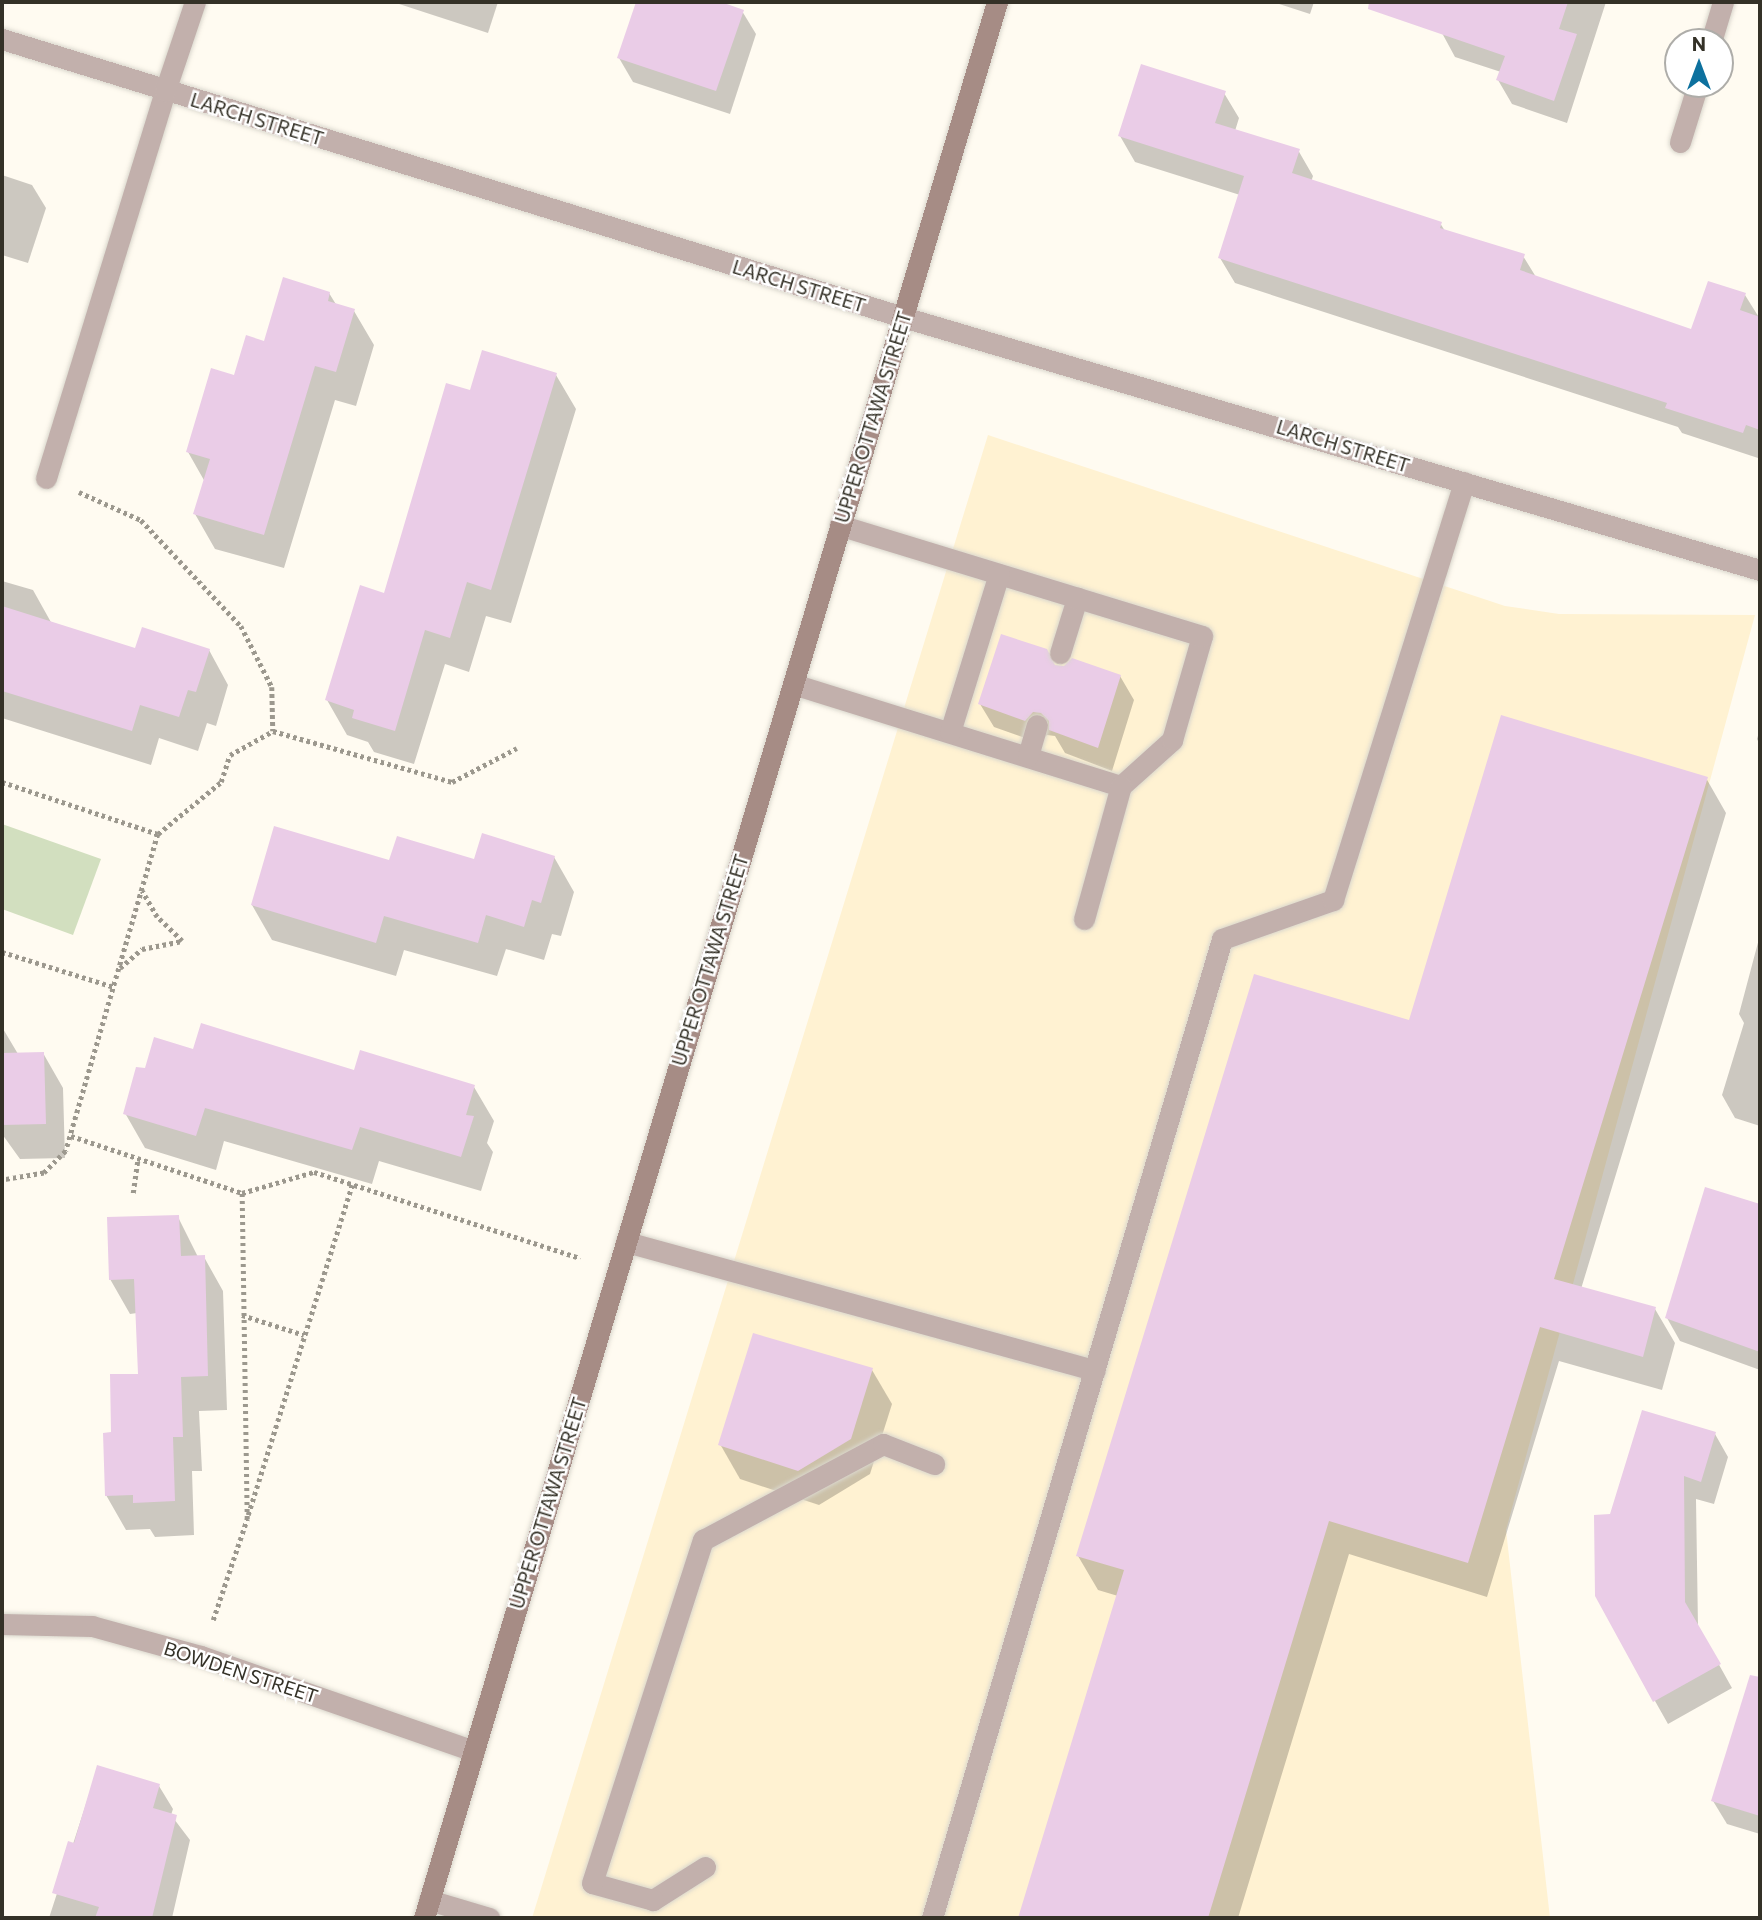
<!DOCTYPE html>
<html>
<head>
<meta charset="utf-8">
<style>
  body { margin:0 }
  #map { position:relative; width:1762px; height:1920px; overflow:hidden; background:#fffbf1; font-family:Commissioner,sans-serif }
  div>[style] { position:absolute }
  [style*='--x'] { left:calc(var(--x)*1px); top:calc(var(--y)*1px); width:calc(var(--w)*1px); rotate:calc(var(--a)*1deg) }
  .built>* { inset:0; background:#fff2d2 }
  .green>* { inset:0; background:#d2dfbf }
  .shadow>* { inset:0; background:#0003 }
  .building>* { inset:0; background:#eacce7 }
  .path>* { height:4.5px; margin-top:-2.25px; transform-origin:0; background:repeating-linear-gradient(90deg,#9c988e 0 3.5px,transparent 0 7px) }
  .roads { filter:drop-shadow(0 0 2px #dad7cd) drop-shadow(0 0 2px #dad7cd) }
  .lane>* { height:21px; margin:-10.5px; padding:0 10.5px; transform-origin:10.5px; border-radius:10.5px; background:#c2b0ac }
  .street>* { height:21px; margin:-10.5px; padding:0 10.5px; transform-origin:10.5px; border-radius:10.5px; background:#c2b0ac }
  .secondary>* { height:21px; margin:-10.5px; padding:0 10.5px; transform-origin:10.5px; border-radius:10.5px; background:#a68c85 }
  span { translate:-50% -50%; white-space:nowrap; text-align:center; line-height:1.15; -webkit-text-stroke:5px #fff; paint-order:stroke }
  .street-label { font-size:19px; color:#343127 }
  .frame { position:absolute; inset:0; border:4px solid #343127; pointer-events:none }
  .north { position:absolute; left:1664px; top:28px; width:70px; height:70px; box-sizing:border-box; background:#fff; border:2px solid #aeada9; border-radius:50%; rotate:0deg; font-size:19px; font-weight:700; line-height:28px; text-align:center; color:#343127 }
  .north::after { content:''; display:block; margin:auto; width:24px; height:32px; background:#0d719e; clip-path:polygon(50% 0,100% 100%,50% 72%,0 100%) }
</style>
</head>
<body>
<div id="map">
  <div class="built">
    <div style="clip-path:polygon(988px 435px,1505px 606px,1559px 614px,1755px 615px,1506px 1530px,1550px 1918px,532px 1918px)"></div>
  </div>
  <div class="green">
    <div style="clip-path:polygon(2px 824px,101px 859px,73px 935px,2px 909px)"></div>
  </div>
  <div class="shadow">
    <div style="clip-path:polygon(393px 2px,498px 2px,488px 33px)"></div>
    <div style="clip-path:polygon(638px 2px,715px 2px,742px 11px,756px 34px,730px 114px,633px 82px,619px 58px)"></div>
    <div style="clip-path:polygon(1273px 2px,1314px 2px,1310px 14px)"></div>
    <div style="clip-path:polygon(1453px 2px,1606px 2px,1567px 123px,1512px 104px,1498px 80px,1501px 72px,1455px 57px,1442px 33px)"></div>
    <div style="clip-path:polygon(1224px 93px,1239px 118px,1235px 131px,1298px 150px,1313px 176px,1311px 182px,1440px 223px,1445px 231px,1523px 256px,1536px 277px,1693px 332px,1745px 295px,1760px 319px,1758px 458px,1682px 433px,1678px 427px,1235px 283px,1220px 258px,1240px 195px,1135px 162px,1120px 136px)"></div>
    <div style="clip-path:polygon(2px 175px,32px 185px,46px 208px,28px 263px,2px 255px)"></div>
    <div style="clip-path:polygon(329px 293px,337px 306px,354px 311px,374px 345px,356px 406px,335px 400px,284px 568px,215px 549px,195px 514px,205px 482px,188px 452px,235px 377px,265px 343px)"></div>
    <div style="clip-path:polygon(556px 375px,576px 409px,511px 623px,486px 616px,469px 672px,445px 664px,414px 764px,374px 752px,368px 742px,347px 735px,327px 700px,385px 595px,471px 392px)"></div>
    <div style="clip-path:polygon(2px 581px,33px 590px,52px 624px,136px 650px,209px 650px,228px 685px,216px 726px,207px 723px,198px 751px,159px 738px,151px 765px,2px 718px)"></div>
    <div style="clip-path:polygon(1056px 667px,1120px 676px,1134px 700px,1112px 771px,1065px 753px,1055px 736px,1047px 735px,1039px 743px,994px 727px,980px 704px)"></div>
    <div style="clip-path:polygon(1760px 729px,1760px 745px,1757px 739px)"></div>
    <div style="clip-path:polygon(1706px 778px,1726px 813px,1581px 1289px,1655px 1309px,1675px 1343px,1662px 1390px,1559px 1361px,1487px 1597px,1349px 1554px,1238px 1918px,1020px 1918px,1118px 1596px,1098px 1590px,1078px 1556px,1410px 1022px)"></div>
    <div style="clip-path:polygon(554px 857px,574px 892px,561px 936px,552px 934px,544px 960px,506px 949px,497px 976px,404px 950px,396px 976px,272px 940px,252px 905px,390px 863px)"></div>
    <div style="clip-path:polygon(1760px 935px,1760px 1126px,1735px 1118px,1722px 1095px,1744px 1023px,1739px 1014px)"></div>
    <div style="clip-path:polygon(2px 1027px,18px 1054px,43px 1053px,63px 1088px,65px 1158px,20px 1159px,2px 1134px)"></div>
    <div style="clip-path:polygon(194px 1051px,474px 1087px,494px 1121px,487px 1143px,493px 1152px,481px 1191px,379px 1161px,372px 1184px,224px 1141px,216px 1170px,145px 1148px,125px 1113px,146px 1071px)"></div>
    <div style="clip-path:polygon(1706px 1190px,1760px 1205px,1760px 1370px,1680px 1341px,1667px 1318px)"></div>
    <div style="clip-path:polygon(178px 1217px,198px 1257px,204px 1257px,223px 1291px,227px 1410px,199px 1411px,202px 1471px,192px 1471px,194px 1535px,155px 1537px,150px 1529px,126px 1530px,106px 1495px,113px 1434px,140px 1375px,137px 1313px,130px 1314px,110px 1279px)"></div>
    <div style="clip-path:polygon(872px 1370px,892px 1404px,870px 1474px,819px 1505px,740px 1479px,720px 1444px)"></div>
    <div style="clip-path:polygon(1715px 1434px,1728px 1457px,1714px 1504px,1696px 1499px,1698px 1627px,1732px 1688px,1668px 1724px,1655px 1701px,1611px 1516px)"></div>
    <div style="clip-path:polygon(1745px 1697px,1760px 1702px,1760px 1834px,1727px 1824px,1713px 1801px)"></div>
    <div style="clip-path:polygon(98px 1767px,159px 1786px,173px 1809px,171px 1815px,190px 1840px,172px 1918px,49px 1918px)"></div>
  </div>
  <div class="building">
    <div style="clip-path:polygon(636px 2px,721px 2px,744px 10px,716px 91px,617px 58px)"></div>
    <div style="clip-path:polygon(1369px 2px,1568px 2px,1559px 29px,1577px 34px,1554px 101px,1496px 80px,1505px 56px,1368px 9px)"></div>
    <div style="clip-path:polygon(1141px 64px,1226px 91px,1215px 123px,1300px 149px,1292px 173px,1442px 222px,1440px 228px,1525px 254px,1520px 270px,1691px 329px,1708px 281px,1746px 293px,1740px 310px,1760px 317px,1760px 430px,1746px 425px,1743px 433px,1665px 408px,1667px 403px,1218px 258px,1244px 176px,1118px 136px)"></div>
    <div style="clip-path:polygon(283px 277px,330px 292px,328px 301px,355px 309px,336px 372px,315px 366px,264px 535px,193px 514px,210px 459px,186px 452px,211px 368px,234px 375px,246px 335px,264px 341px)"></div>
    <div style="clip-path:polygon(482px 350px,557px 373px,491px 590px,467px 582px,450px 638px,425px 630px,395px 731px,352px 718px,354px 710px,325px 700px,360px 585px,384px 593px,446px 383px,470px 390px)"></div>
    <div style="clip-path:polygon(2px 606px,135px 648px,142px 627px,210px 649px,196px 692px,188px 690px,179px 717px,140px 705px,132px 731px,2px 691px)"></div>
    <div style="clip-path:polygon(1001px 634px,1047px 649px,1055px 665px,1064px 666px,1072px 658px,1121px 675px,1098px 748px,1049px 730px,1049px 721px,1041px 713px,1033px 712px,1025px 721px,978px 704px)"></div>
    <div style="clip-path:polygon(1501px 715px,1708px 777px,1554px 1279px,1656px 1307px,1643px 1357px,1540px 1327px,1468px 1563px,1329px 1521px,1208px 1918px,1018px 1918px,1124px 1570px,1076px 1556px,1254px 974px,1409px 1020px)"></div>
    <div style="clip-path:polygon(274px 826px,389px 860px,397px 836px,474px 859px,482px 833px,555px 856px,541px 903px,532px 900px,524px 927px,486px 915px,478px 943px,384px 916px,376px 943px,251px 905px)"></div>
    <div style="clip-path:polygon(201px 1023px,354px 1070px,360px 1050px,475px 1085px,466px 1115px,474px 1116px,461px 1157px,360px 1127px,352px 1150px,205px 1108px,196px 1136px,123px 1114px,136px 1067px,145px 1068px,154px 1037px,193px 1049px)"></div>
    <div style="clip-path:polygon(44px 1052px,46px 1124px,2px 1125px,2px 1053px)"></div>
    <div style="clip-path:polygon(1705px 1187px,1760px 1204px,1760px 1352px,1665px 1318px)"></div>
    <div style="clip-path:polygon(179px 1215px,181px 1256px,205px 1255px,208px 1376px,181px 1377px,183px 1437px,173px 1437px,175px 1501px,133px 1503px,133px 1495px,105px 1496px,103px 1433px,111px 1432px,110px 1374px,138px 1374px,134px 1279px,109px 1280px,107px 1217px)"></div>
    <div style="clip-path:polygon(753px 1333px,873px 1368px,851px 1439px,798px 1471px,718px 1445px)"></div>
    <div style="clip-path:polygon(1642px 1410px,1716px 1432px,1701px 1482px,1684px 1476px,1685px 1602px,1721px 1664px,1653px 1702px,1595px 1596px,1594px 1515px,1610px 1514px)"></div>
    <div style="clip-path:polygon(1750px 1675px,1760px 1677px,1760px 1816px,1711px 1801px)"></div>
    <div style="clip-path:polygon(97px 1765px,160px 1784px,153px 1808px,177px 1815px,152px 1918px,95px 1918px,99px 1907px,52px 1893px,68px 1841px,74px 1843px)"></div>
  </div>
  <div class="path">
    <div style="--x:79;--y:492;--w:68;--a:24.3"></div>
    <div style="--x:141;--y:520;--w:146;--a:46.7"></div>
    <div style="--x:241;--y:626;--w:68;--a:63.1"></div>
    <div style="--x:272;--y:687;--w:44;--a:88.7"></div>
    <div style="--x:2;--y:782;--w:164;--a:18.4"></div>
    <div style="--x:158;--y:834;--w:330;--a:106.2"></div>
    <div style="--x:66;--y:1151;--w:31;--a:135"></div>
    <div style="--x:44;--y:1173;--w:43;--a:170.5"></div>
    <div style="--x:158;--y:834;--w:82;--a:-39.5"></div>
    <div style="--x:221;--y:782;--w:28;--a:-72"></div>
    <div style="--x:230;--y:755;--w:49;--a:-29.2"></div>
    <div style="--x:273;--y:731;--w:186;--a:15.9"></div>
    <div style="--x:452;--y:782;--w:73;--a:-27.6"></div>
    <div style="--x:2;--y:952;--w:117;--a:17.4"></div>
    <div style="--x:120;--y:968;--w:29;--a:-41"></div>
    <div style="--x:142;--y:949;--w:41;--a:-11.3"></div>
    <div style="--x:182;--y:941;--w:35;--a:-136"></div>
    <div style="--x:157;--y:917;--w:30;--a:-120"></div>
    <div style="--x:71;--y:1136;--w:180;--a:18.4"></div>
    <div style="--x:242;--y:1193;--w:75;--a:-16.3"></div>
    <div style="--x:314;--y:1172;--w:280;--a:17.9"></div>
    <div style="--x:133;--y:1193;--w:35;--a:-82"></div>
    <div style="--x:242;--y:1315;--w:65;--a:17.9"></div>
    <div style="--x:248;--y:1515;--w:346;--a:-72.5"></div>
    <div style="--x:213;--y:1620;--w:107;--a:-71.4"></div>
    <div style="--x:247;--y:1519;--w:326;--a:-90.9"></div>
  </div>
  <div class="roads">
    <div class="lane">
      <div style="--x:46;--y:478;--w:405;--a:-72.9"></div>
      <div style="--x:1060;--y:653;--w:58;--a:-72.8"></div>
      <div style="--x:793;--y:684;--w:343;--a:17.3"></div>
      <div style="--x:1121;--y:786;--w:69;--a:-42"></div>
      <div style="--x:1172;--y:740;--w:108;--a:-73.9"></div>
      <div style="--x:1202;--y:636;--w:379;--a:-163"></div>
      <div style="--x:950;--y:732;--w:165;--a:-72.8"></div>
      <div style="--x:1028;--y:756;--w:32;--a:-74"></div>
      <div style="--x:1084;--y:919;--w:138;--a:-74.5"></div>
      <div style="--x:626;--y:1242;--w:486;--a:15.3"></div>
      <div style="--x:705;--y:1867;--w:62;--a:147.6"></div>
      <div style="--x:653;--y:1900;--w:63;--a:-164.4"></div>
      <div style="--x:592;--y:1883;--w:361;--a:-72.1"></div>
      <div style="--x:703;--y:1540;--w:204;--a:-28.1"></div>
      <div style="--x:883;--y:1444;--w:55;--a:21.4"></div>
      <div style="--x:429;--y:1900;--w:63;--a:16.7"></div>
      <div style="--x:932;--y:1918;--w:1021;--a:-73.5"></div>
      <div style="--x:1222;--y:939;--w:118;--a:-19.4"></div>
      <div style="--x:1333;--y:900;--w:438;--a:-72.6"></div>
    </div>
    <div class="street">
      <div style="--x:2;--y:39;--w:943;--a:17.15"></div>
      <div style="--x:903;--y:317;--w:894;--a:16.45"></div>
      <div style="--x:1711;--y:42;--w:42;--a:-73.3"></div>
      <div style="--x:165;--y:91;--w:94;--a:-71.4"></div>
      <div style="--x:1680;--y:142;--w:61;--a:-72.8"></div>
      <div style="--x:2;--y:1624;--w:90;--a:1.3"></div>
      <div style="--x:92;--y:1626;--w:113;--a:15.4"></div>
      <div style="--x:201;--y:1656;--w:289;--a:19.2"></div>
    </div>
    <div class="secondary">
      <div style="--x:424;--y:1918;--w:2000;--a:-73.35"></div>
    </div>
  </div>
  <div class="street-label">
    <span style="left:257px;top:119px;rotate:17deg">LARCH STREET</span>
    <span style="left:799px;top:286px;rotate:17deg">LARCH STREET</span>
    <span style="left:873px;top:417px;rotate:-73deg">UPPER OTTAWA STREET</span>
    <span style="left:1343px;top:446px;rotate:17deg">LARCH STREET</span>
    <span style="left:710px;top:960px;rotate:-73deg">UPPER OTTAWA STREET</span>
    <span style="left:548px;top:1503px;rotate:-73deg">UPPER OTTAWA STREET</span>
    <span style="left:241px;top:1672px;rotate:18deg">BOWDEN STREET</span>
  </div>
  <div class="frame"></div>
  <div class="north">N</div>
</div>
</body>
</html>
